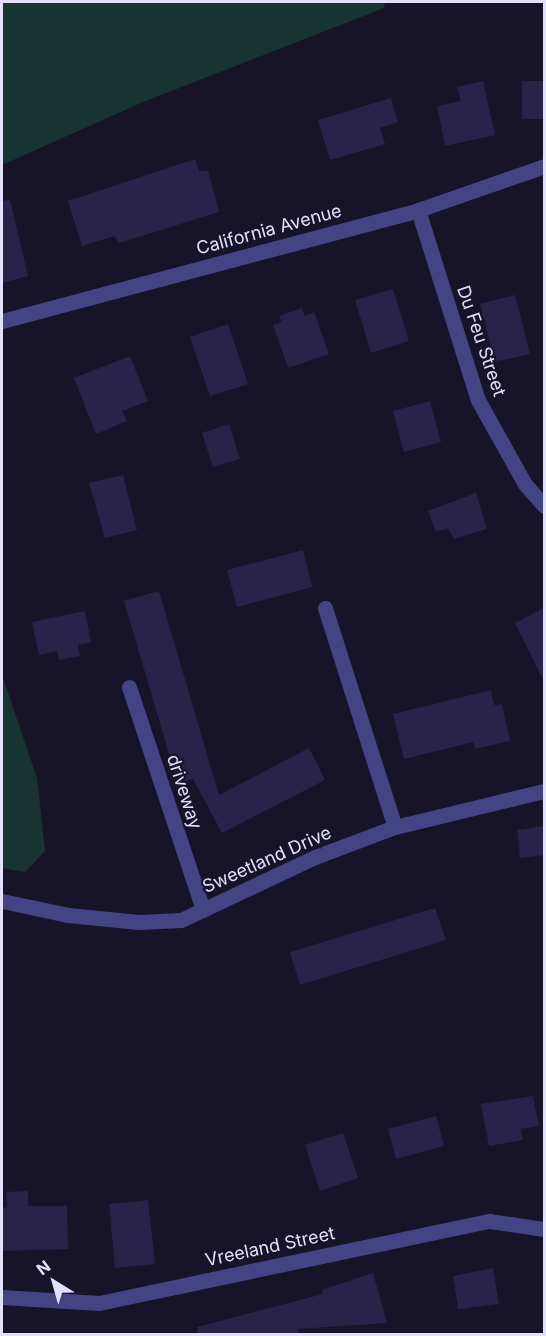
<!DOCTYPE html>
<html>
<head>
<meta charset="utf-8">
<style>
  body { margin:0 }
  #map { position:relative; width:546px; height:1336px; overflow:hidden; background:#17142a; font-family:Inter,sans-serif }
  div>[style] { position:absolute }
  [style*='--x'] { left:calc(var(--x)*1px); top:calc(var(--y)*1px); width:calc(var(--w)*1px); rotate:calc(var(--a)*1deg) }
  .green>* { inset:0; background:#173432 }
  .building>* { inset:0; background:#292249 }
  .minor>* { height:15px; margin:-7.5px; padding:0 7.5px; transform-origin:7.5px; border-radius:7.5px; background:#444485 }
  span { translate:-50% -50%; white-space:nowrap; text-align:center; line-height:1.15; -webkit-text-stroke:4.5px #17142a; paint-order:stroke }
  .street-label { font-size:18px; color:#e3e0fc }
  .frame { position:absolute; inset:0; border:3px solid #e3e0fc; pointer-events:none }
  .north { position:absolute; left:24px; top:1252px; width:60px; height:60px; -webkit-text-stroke:4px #17142a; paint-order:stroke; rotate:323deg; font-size:16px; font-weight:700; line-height:24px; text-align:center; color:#e3e0fc }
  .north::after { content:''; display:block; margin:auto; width:21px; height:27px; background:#e3e0fc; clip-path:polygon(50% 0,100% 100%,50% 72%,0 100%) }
</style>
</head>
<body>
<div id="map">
  <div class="green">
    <div style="clip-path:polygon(2px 2px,385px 2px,384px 8px,143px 102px,2px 165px)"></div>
    <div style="clip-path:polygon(2px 675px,37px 778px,45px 851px,25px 872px,2px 868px)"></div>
  </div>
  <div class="building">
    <div style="clip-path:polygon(483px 81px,495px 135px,445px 146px,437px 106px,461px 101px,457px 87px)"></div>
    <div style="clip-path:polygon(522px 81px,544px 81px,544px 119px,522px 119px)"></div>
    <div style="clip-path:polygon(391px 98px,398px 122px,380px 128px,385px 144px,330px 160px,318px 120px)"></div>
    <div style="clip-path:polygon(195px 159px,199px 171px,208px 171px,219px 212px,119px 243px,114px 236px,82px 246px,68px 201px)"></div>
    <div style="clip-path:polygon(10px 200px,28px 276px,2px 283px,2px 201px)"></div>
    <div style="clip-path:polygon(393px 289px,409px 341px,371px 353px,355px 300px)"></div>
    <div style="clip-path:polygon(515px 295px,530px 354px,495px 362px,480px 304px)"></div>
    <div style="clip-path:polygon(302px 308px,305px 316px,314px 312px,329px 354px,288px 368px,273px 325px,282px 322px,279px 316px)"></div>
    <div style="clip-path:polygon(228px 324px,248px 384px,210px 396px,190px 337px)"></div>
    <div style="clip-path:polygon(130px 356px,148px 401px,122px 411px,127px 421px,96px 434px,74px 378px)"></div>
    <div style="clip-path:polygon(430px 401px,441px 442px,404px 452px,393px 411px)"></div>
    <div style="clip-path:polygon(229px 424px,240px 459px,213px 467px,202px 433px)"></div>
    <div style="clip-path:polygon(123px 475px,137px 530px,105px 538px,89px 483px)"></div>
    <div style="clip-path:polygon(476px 493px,487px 529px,454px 539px,448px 528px,436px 532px,428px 511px)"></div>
    <div style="clip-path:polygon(303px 550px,312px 587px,237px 607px,227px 570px)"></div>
    <div style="clip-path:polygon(159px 591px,219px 795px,309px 748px,325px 780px,222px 833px,193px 779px,178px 784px,124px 601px)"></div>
    <div style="clip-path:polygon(544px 608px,544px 681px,515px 623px)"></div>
    <div style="clip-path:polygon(85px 611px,91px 642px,78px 645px,80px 656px,59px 660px,57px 651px,39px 655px,32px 622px)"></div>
    <div style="clip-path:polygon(491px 690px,494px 705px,502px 704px,510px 741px,475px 749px,473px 742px,404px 759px,393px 714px)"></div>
    <div style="clip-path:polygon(544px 826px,544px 855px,520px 858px,517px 830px)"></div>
    <div style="clip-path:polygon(435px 908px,446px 940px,300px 985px,290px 952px)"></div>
    <div style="clip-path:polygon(533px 1096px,539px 1126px,521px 1129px,523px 1140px,489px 1146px,481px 1104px)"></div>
    <div style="clip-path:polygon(436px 1116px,444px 1146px,396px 1159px,388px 1129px)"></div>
    <div style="clip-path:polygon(343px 1133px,358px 1178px,320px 1191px,305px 1145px)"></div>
    <div style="clip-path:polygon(28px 1191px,28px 1206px,67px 1206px,68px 1249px,2px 1251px,2px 1208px,7px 1207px,6px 1192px)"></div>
    <div style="clip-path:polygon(148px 1200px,155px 1264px,115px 1268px,109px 1204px)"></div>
    <div style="clip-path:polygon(493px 1268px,499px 1304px,458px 1309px,453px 1276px)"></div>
    <div style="clip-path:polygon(373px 1273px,387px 1323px,298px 1329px,300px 1335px,198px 1335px,197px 1327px,323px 1294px,322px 1290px)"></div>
  </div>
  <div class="minor">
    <div style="--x:418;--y:210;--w:199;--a:72.5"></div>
    <div style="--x:478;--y:400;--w:96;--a:60.8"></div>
    <div style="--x:525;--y:484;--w:29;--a:49"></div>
    <div style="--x:2;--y:321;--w:431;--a:-14.9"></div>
    <div style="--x:418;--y:210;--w:133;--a:-19.2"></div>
    <div style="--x:325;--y:608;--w:230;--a:72.3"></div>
    <div style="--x:129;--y:687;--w:235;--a:71.6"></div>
    <div style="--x:2;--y:901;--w:67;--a:12"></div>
    <div style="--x:68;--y:915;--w:71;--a:5.6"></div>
    <div style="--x:139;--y:922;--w:42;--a:-2.7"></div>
    <div style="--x:181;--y:920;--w:148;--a:-25.2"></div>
    <div style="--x:315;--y:857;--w:85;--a:-20.6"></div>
    <div style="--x:395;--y:827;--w:153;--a:-13.6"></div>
    <div style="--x:2;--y:1297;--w:97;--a:3.5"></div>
    <div style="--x:99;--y:1303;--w:399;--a:-11.9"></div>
    <div style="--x:489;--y:1221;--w:56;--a:8.3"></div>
  </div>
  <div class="street-label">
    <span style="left:269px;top:230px;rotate:-15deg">California Avenue</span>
    <span style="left:481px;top:341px;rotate:71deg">Du Feu Street</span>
    <span style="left:184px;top:792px;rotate:72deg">driveway</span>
    <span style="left:267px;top:860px;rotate:-24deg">Sweetland Drive</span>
    <span style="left:270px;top:1247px;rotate:-12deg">Vreeland Street</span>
  </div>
  <div class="frame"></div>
  <div class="north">N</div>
</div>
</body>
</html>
